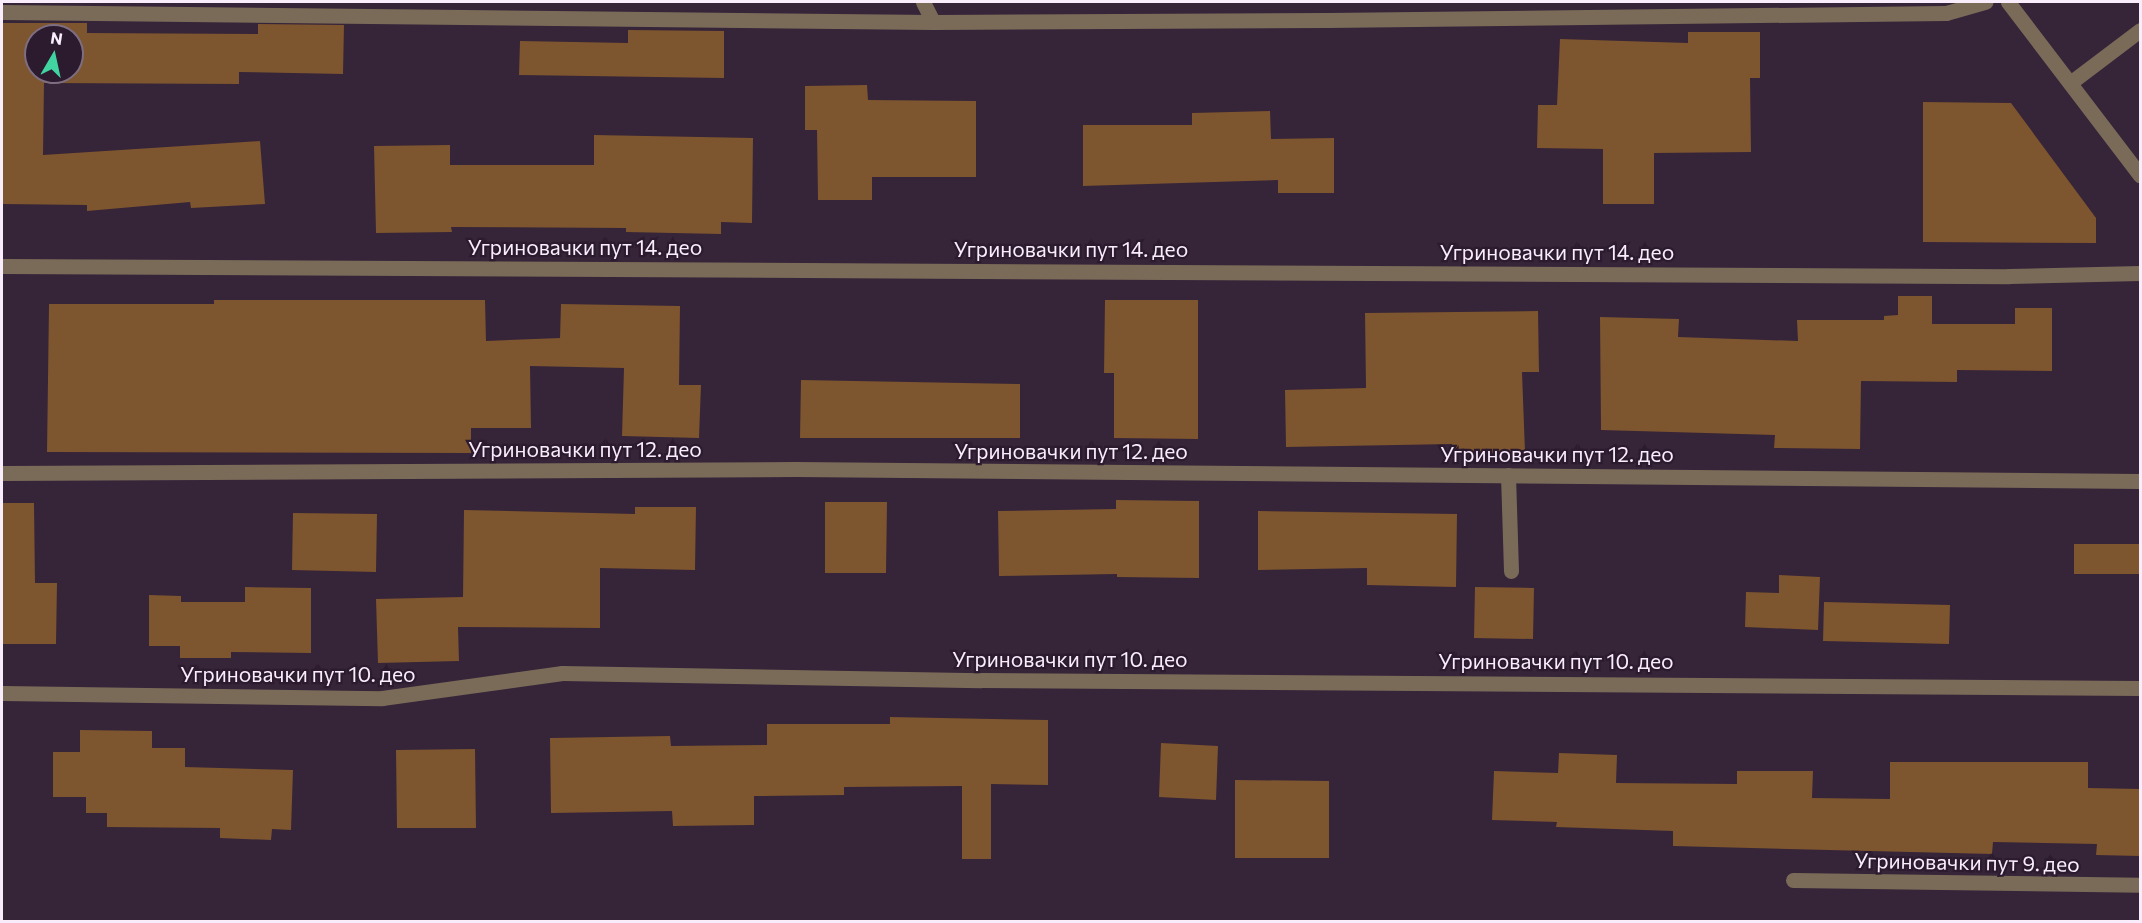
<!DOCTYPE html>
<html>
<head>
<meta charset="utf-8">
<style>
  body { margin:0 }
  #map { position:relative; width:2142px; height:923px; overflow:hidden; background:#362439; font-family:Commissioner,sans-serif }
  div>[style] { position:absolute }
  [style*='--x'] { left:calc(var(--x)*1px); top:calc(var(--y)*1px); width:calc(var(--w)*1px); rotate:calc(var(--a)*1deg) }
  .building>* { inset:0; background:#7d552e }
  .service>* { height:15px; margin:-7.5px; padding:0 7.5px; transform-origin:7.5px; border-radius:7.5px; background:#7a6b58 }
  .minor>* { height:15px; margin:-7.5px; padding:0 7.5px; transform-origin:7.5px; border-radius:7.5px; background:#7a6b58 }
  .tertiary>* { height:15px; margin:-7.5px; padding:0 7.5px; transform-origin:7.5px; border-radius:7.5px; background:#7a6b58 }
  span { translate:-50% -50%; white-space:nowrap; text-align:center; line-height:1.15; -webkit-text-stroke:4.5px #2c1a2f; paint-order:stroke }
  .street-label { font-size:21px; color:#f9edfc }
  .frame { position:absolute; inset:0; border:3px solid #f9edfc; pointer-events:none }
  .north { position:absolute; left:24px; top:24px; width:60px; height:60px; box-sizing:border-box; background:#2c1a2f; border:2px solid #7e6e81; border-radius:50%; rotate:9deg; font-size:16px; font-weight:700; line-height:24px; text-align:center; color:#f9edfc }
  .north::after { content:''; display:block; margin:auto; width:21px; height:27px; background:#41d4a1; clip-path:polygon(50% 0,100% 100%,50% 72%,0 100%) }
</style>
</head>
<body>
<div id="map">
  <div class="building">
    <div style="clip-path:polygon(evenodd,2px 23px,87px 23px,87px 33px,258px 34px,258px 24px,344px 25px,343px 74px,239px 72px,239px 84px,44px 83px,43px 155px,260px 141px,265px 204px,191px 208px,190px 202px,87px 211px,87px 205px,2px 204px,2px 23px,36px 36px,72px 36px,72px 72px,36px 72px,36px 36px)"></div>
    <div style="clip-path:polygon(628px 30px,724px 31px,724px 78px,519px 75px,520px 41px,628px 43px)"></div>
    <div style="clip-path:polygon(1688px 32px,1760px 32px,1760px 78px,1750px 78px,1751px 152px,1654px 153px,1654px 204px,1603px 204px,1603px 149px,1537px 148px,1538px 105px,1557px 105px,1560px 39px,1688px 43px)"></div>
    <div style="clip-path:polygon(867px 85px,868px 100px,976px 101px,976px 177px,872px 177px,872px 200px,818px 200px,817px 130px,805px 130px,805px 86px)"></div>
    <div style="clip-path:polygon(1923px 102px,2011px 103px,2096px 218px,2096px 243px,1923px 242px)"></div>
    <div style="clip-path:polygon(1270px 111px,1271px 139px,1334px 138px,1334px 193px,1278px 193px,1278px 180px,1083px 186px,1083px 125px,1192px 125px,1192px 113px)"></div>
    <div style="clip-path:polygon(594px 135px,753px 138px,752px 223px,721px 222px,721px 234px,626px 232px,626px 228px,451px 227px,452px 232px,376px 233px,374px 146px,450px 145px,450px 165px,594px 165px)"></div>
    <div style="clip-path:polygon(1898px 296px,1932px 296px,1932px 324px,2015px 324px,2015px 308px,2052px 308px,2052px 371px,1957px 370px,1957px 382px,1861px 381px,1860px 449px,1774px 448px,1775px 435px,1601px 430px,1600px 317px,1679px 319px,1678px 337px,1798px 341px,1797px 320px,1884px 320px,1884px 316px,1898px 315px)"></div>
    <div style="clip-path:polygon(214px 300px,485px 300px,486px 341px,560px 338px,561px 304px,680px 306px,679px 385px,701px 385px,699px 438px,622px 436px,624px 368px,530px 366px,531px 428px,471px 428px,471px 453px,47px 452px,49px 304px,214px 304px)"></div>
    <div style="clip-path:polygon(1105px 300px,1198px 300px,1198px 439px,1114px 438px,1114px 373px,1104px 373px)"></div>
    <div style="clip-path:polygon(1538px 311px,1539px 372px,1522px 372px,1525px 452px,1452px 454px,1452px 444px,1286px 447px,1285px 390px,1366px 388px,1365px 313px)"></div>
    <div style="clip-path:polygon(801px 380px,1020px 384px,1020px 438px,800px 438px)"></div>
    <div style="clip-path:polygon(1116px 500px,1199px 501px,1199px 578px,1117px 577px,1117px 574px,999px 576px,998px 511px,1116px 509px)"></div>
    <div style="clip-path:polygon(825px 502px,887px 502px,886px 573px,825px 573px)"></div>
    <div style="clip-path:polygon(2px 503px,34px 503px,35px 583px,57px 583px,56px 644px,2px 644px)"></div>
    <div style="clip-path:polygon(635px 507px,696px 507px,695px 570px,600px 568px,600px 628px,458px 627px,459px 661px,378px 663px,376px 599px,463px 597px,464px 510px,635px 514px)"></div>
    <div style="clip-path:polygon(1258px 511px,1457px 514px,1456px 587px,1367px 585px,1367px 568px,1258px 570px)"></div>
    <div style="clip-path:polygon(293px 513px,377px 514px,376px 572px,292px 570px)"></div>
    <div style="clip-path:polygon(2074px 544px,2140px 544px,2140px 574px,2074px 574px)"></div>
    <div style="clip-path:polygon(1779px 575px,1820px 577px,1818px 630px,1745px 627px,1746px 592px,1779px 593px)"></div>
    <div style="clip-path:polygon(245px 587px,311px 588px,311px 653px,231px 652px,231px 658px,180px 658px,180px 646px,149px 646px,149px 595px,181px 596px,181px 602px,245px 602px)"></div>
    <div style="clip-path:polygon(1475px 587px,1534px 588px,1533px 639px,1474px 638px)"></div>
    <div style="clip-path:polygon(1824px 602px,1950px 605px,1949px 644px,1823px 641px)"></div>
    <div style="clip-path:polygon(890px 717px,1048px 720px,1048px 785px,991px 784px,991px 859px,962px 859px,962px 786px,844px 787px,844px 795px,754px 796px,754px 825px,673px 826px,672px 811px,551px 813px,550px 738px,670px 736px,671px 746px,767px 745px,767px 724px,890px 724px)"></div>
    <div style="clip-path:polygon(80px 730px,152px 731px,152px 748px,185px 748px,185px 767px,293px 770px,291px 830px,272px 829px,271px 840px,220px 838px,220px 828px,107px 827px,107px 813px,86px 813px,86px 797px,53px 797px,53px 752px,80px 752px)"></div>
    <div style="clip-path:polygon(1161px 743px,1218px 746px,1216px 800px,1159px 797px)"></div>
    <div style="clip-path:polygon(475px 749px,476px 828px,397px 828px,396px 750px)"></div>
    <div style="clip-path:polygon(1559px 753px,1617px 755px,1616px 783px,1737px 784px,1737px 771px,1813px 771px,1812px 798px,1890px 799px,1890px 762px,2088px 762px,2088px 788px,2140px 789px,2140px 856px,2096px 855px,2097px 844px,1993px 842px,1992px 854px,1673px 846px,1673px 831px,1556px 827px,1557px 822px,1492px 820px,1494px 771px,1558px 773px)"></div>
    <div style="clip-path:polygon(1235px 780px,1329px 781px,1329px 858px,1235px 858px)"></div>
  </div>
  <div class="service">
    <div style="--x:923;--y:2;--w:22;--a:63"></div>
    <div style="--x:2070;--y:83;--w:88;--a:-37.1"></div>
    <div style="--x:1508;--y:475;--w:96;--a:88.2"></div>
    <div style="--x:1793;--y:880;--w:347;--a:0.8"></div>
  </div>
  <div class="minor">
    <div style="--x:2;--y:12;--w:931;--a:0.62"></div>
    <div style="--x:933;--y:22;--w:394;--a:-0.3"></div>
    <div style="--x:1327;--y:20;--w:619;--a:-0.65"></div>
    <div style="--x:1946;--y:13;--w:41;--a:-15.8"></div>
    <div style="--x:2;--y:266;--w:2007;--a:0.29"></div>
    <div style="--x:2009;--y:276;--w:131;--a:-1.3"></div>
    <div style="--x:2;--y:473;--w:793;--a:-0.29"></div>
    <div style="--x:795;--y:469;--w:1345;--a:0.51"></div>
    <div style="--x:2;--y:693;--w:380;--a:0.8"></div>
    <div style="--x:382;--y:698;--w:182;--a:-7.9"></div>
    <div style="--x:562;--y:673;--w:419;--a:1"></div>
    <div style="--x:981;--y:680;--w:1159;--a:0.4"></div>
  </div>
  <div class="tertiary">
    <div style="--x:2008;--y:2;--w:218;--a:52.7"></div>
  </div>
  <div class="street-label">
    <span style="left:585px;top:247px">Угриновачки пут 14. део</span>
    <span style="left:1071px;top:249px">Угриновачки пут 14. део</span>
    <span style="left:1557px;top:252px">Угриновачки пут 14. део</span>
    <span style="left:585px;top:449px">Угриновачки пут 12. део</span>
    <span style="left:1071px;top:451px">Угриновачки пут 12. део</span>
    <span style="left:1557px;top:454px">Угриновачки пут 12. део</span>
    <span style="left:1070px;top:659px">Угриновачки пут 10. део</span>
    <span style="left:1556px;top:661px">Угриновачки пут 10. део</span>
    <span style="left:298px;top:674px">Угриновачки пут 10. део</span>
    <span style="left:1967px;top:862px;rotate:1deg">Угриновачки пут 9. део</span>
  </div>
  <div class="frame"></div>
  <div class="north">N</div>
</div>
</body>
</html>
